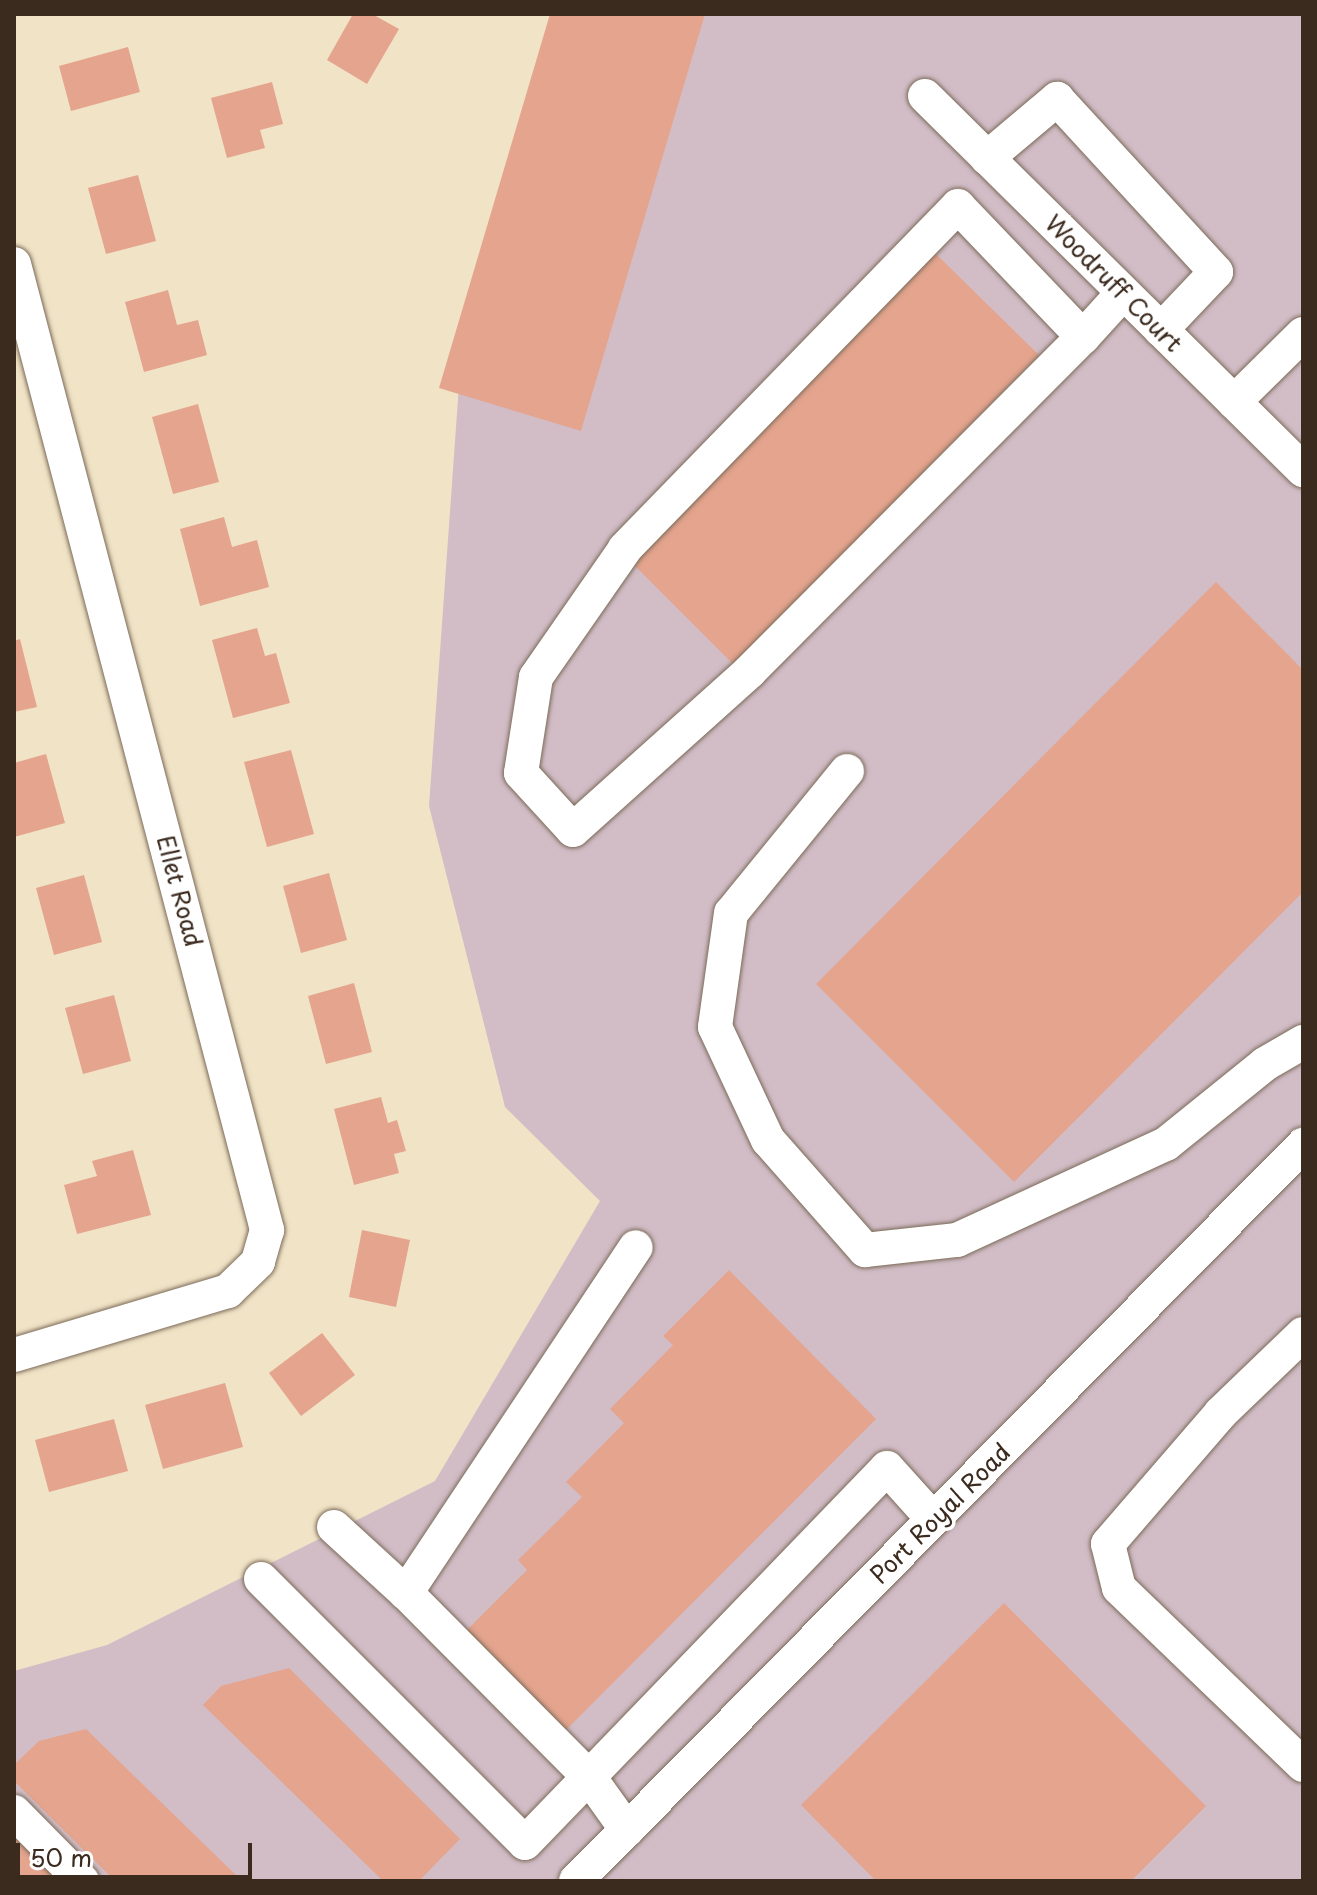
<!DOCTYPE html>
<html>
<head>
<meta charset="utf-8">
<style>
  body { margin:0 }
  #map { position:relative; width:1317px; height:1895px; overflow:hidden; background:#f1e3c6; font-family:"Playpen Sans",sans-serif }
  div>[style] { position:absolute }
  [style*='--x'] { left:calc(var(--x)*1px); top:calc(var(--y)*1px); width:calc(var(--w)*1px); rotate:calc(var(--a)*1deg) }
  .industrial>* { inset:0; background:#d2bdc7 }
  .building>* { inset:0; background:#e4a48e }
  .roads { filter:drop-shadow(0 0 2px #7b6b59) drop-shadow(0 0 2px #7b6b59) }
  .minor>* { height:34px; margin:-17px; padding:0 17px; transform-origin:17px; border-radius:17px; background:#fff }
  span { translate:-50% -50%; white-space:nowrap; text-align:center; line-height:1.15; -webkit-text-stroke:7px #fff; paint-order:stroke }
  .street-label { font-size:24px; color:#3b2a1e }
  .frame { position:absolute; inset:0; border:16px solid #3b2a1e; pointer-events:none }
  .scale { position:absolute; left:16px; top:1843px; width:236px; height:36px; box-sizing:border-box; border:4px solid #3b2a1e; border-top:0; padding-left:10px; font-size:24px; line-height:28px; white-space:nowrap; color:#3b2a1e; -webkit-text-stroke:6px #fff; paint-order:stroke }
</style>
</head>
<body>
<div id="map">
  <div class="industrial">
    <div style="clip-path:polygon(553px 14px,1303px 14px,1303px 1881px,14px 1881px,14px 1671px,107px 1645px,435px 1481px,600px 1201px,505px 1107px,429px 806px,463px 329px)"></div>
  </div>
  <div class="building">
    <div style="clip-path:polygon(353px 14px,372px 14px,399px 29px,367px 84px,327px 60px)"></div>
    <div style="clip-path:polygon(550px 14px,705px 14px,581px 431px,439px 388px)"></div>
    <div style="clip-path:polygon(128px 47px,140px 92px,71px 111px,59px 66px)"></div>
    <div style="clip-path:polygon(272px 82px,283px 124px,260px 130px,265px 148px,227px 158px,211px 98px)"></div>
    <div style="clip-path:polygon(138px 175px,156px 241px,106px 254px,88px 188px)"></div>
    <div style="clip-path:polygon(935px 253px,1039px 355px,734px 665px,631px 562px)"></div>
    <div style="clip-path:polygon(168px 290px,177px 325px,198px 320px,207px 355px,144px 372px,125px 302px)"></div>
    <div style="clip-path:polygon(198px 404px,219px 482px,173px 494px,152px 417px)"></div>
    <div style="clip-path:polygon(224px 517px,232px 547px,257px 540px,269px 587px,200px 606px,180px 529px)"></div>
    <div style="clip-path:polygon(1216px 582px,1303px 670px,1303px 892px,1014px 1182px,816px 984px)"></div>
    <div style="clip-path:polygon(257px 628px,265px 656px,276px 653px,290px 703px,233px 718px,212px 640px)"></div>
    <div style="clip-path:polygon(20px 639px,37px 707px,14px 712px,14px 641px)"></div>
    <div style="clip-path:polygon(291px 750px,314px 834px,267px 847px,244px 762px)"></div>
    <div style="clip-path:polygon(46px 754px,65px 823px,14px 837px,14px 763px)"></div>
    <div style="clip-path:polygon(329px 873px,347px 940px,301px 953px,283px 886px)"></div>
    <div style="clip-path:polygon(84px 875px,102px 942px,54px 955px,36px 888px)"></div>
    <div style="clip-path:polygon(354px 983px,372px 1052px,326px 1064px,308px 996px)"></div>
    <div style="clip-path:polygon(114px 995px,131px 1061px,83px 1074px,65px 1008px)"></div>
    <div style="clip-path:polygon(381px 1097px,388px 1123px,397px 1120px,406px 1151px,394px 1154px,399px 1173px,354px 1185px,334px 1109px)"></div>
    <div style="clip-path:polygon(133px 1150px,151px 1215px,77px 1234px,64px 1185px,97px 1176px,92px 1161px)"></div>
    <div style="clip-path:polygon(362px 1230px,410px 1240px,396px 1307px,349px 1297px)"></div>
    <div style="clip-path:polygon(729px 1270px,876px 1419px,563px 1733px,464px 1633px,527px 1570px,518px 1560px,582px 1497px,566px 1482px,624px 1423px,610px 1409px,673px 1345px,663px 1336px)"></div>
    <div style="clip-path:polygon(322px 1333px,355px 1375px,301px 1416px,269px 1373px)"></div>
    <div style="clip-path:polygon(225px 1383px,243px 1447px,163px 1469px,145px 1405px)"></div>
    <div style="clip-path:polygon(114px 1419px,128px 1471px,49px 1492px,35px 1440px)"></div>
    <div style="clip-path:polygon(1004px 1603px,1206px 1806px,1131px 1881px,876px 1881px,801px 1805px)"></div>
    <div style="clip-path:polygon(289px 1668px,460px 1839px,419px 1881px,383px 1881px,203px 1705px,221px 1686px)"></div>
    <div style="clip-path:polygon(86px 1729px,242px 1881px,115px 1881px,14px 1781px,14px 1765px,39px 1741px)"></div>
    <div style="clip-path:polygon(14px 1826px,70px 1881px,14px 1881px)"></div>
  </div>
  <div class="roads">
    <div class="minor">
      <div style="--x:925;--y:96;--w:532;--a:44.7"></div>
      <div style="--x:987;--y:158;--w:92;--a:-40.1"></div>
      <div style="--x:1057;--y:99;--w:235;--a:47.4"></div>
      <div style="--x:1216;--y:272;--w:80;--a:133.5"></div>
      <div style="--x:14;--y:264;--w:999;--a:75.32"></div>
      <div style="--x:267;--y:1230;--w:33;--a:106"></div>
      <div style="--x:258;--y:1262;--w:42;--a:136"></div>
      <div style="--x:228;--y:1291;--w:223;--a:163.3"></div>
      <div style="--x:1083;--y:337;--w:181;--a:-133.7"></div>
      <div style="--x:958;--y:206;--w:478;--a:134.2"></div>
      <div style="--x:625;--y:549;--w:156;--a:124.8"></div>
      <div style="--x:536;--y:677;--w:97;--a:98.9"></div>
      <div style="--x:521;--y:773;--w:77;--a:47.6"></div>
      <div style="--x:573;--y:830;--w:238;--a:-41.9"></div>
      <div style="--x:750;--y:671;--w:472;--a:-45.1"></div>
      <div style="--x:1083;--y:337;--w:59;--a:-47.7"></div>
      <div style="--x:1234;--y:402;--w:97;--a:-44.6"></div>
      <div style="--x:847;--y:771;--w:183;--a:129.2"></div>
      <div style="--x:731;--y:913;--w:115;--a:98"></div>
      <div style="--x:715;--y:1027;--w:125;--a:64.9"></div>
      <div style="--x:768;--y:1140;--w:147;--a:48.6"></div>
      <div style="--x:865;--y:1250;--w:93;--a:-6.2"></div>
      <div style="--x:957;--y:1240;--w:230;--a:-24.7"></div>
      <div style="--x:1166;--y:1144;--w:127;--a:-38.9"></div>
      <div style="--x:1265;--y:1064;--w:44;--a:-30.1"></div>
      <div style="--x:1303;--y:1334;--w:114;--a:136.1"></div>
      <div style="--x:1221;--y:1413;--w:173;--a:130.8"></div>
      <div style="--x:1108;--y:1544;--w:45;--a:76"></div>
      <div style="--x:1119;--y:1588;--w:255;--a:43.9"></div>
      <div style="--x:334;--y:1527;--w:98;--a:42.5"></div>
      <div style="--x:261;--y:1579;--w:373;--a:45"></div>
      <div style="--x:525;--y:1843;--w:521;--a:-46.01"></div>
      <div style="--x:887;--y:1468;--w:69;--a:48"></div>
      <div style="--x:14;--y:1812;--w:97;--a:45.4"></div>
      <div style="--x:627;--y:1830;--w:65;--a:-125.6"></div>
      <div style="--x:589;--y:1777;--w:260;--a:-134.8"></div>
      <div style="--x:406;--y:1593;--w:415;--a:-56.4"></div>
      <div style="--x:576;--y:1881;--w:1035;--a:-45.35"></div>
    </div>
  </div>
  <div class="street-label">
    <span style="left:1114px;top:283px;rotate:45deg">Woodruff Court</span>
    <span style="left:180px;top:891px;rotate:75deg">Ellet Road</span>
    <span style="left:940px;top:1513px;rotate:-45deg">Port Royal Road</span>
  </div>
  <div class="frame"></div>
  <div class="scale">50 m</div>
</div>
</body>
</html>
